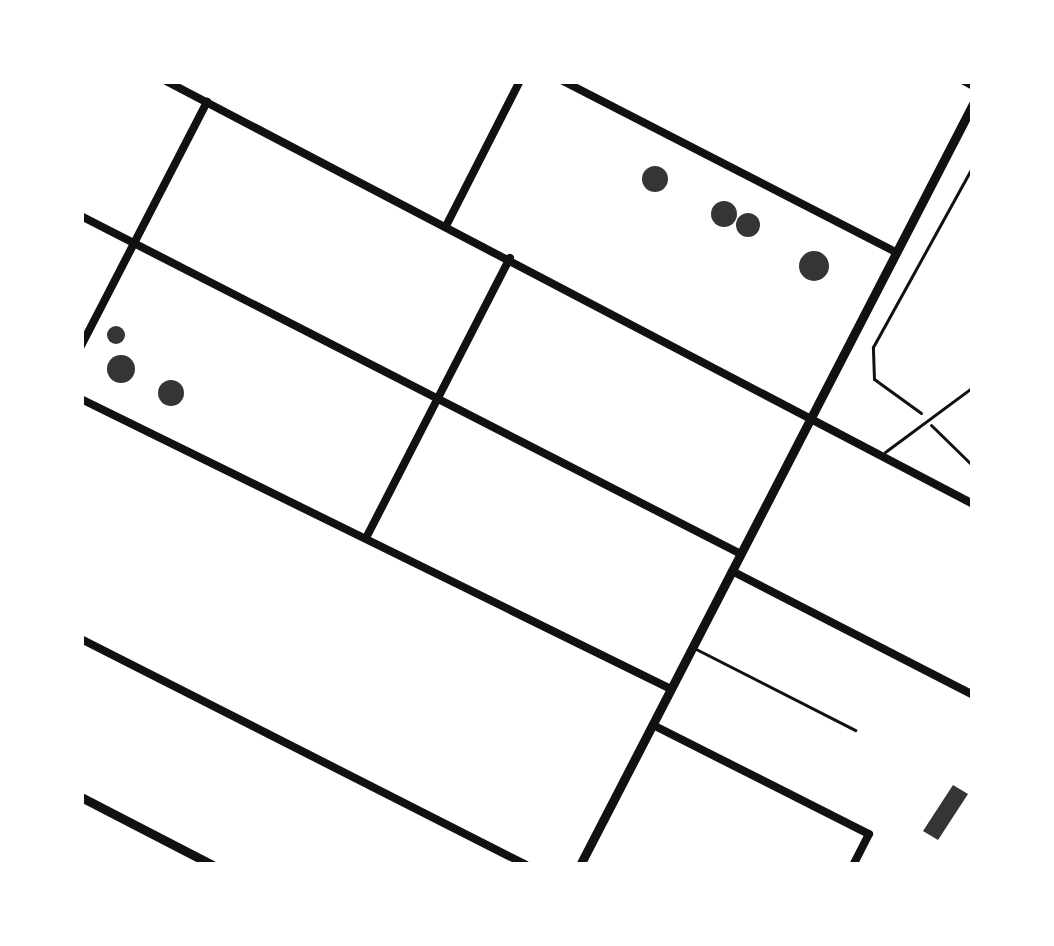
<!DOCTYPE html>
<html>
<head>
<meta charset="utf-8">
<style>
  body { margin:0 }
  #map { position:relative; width:1054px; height:946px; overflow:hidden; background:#fff; font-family:"PT Sans",sans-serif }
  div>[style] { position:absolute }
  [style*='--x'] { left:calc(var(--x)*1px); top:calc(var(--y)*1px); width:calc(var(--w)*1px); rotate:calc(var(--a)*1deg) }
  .building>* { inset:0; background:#353535 }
  .round { border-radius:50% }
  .path>* { height:3px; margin:-1.5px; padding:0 1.5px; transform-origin:1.5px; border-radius:1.5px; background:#111 }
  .service>* { height:3px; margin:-1.5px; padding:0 1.5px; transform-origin:1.5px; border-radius:1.5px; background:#111 }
  .minor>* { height:8px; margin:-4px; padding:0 4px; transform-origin:4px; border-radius:4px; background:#111 }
  .tertiary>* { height:9px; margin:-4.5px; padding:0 4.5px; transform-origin:4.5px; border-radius:4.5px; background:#111 }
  span { translate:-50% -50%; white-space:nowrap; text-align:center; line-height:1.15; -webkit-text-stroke:12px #fff; paint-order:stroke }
  .frame { position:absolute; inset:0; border:84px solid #fff; pointer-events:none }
</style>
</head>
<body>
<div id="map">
  <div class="building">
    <div class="round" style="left:642px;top:166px;width:26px;height:26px"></div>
    <div class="round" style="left:711px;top:201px;width:26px;height:26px"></div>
    <div class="round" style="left:736px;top:213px;width:24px;height:24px"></div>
    <div class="round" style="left:799px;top:251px;width:30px;height:30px"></div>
    <div class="round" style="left:107px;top:326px;width:18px;height:18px"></div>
    <div class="round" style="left:107px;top:355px;width:28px;height:28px"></div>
    <div class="round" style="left:158px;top:380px;width:26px;height:26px"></div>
    <div style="clip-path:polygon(953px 785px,968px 794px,938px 840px,923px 831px)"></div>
  </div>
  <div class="path">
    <div style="--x:921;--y:413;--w:58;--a:-144.1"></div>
    <div style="--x:874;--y:379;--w:32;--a:-92"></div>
    <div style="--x:873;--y:347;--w:207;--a:-61.1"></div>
    <div style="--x:931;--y:425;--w:59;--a:44.3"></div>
  </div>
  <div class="service">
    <div style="--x:885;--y:452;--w:109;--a:-36.5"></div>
    <div style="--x:694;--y:648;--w:181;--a:27"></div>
  </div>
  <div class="minor">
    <div style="--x:166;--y:81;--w:911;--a:27.66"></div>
    <div style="--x:563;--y:81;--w:374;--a:27.2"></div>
    <div style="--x:964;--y:81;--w:10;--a:29"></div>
    <div style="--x:81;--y:216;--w:742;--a:27.12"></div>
    <div style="--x:446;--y:226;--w:163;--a:-63"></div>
    <div style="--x:81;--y:346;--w:275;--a:-62.7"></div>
    <div style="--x:81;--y:399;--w:657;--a:26.18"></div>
    <div style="--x:366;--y:538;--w:315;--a:-62.8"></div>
    <div style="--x:732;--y:571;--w:271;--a:27.2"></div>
    <div style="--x:81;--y:639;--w:499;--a:26.9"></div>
    <div style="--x:653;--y:725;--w:242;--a:26.8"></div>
    <div style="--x:869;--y:834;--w:35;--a:117"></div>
  </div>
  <div class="tertiary">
    <div style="--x:81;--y:797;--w:148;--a:27.3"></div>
    <div style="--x:580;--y:865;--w:856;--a:-62.69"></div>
  </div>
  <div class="frame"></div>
</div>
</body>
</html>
